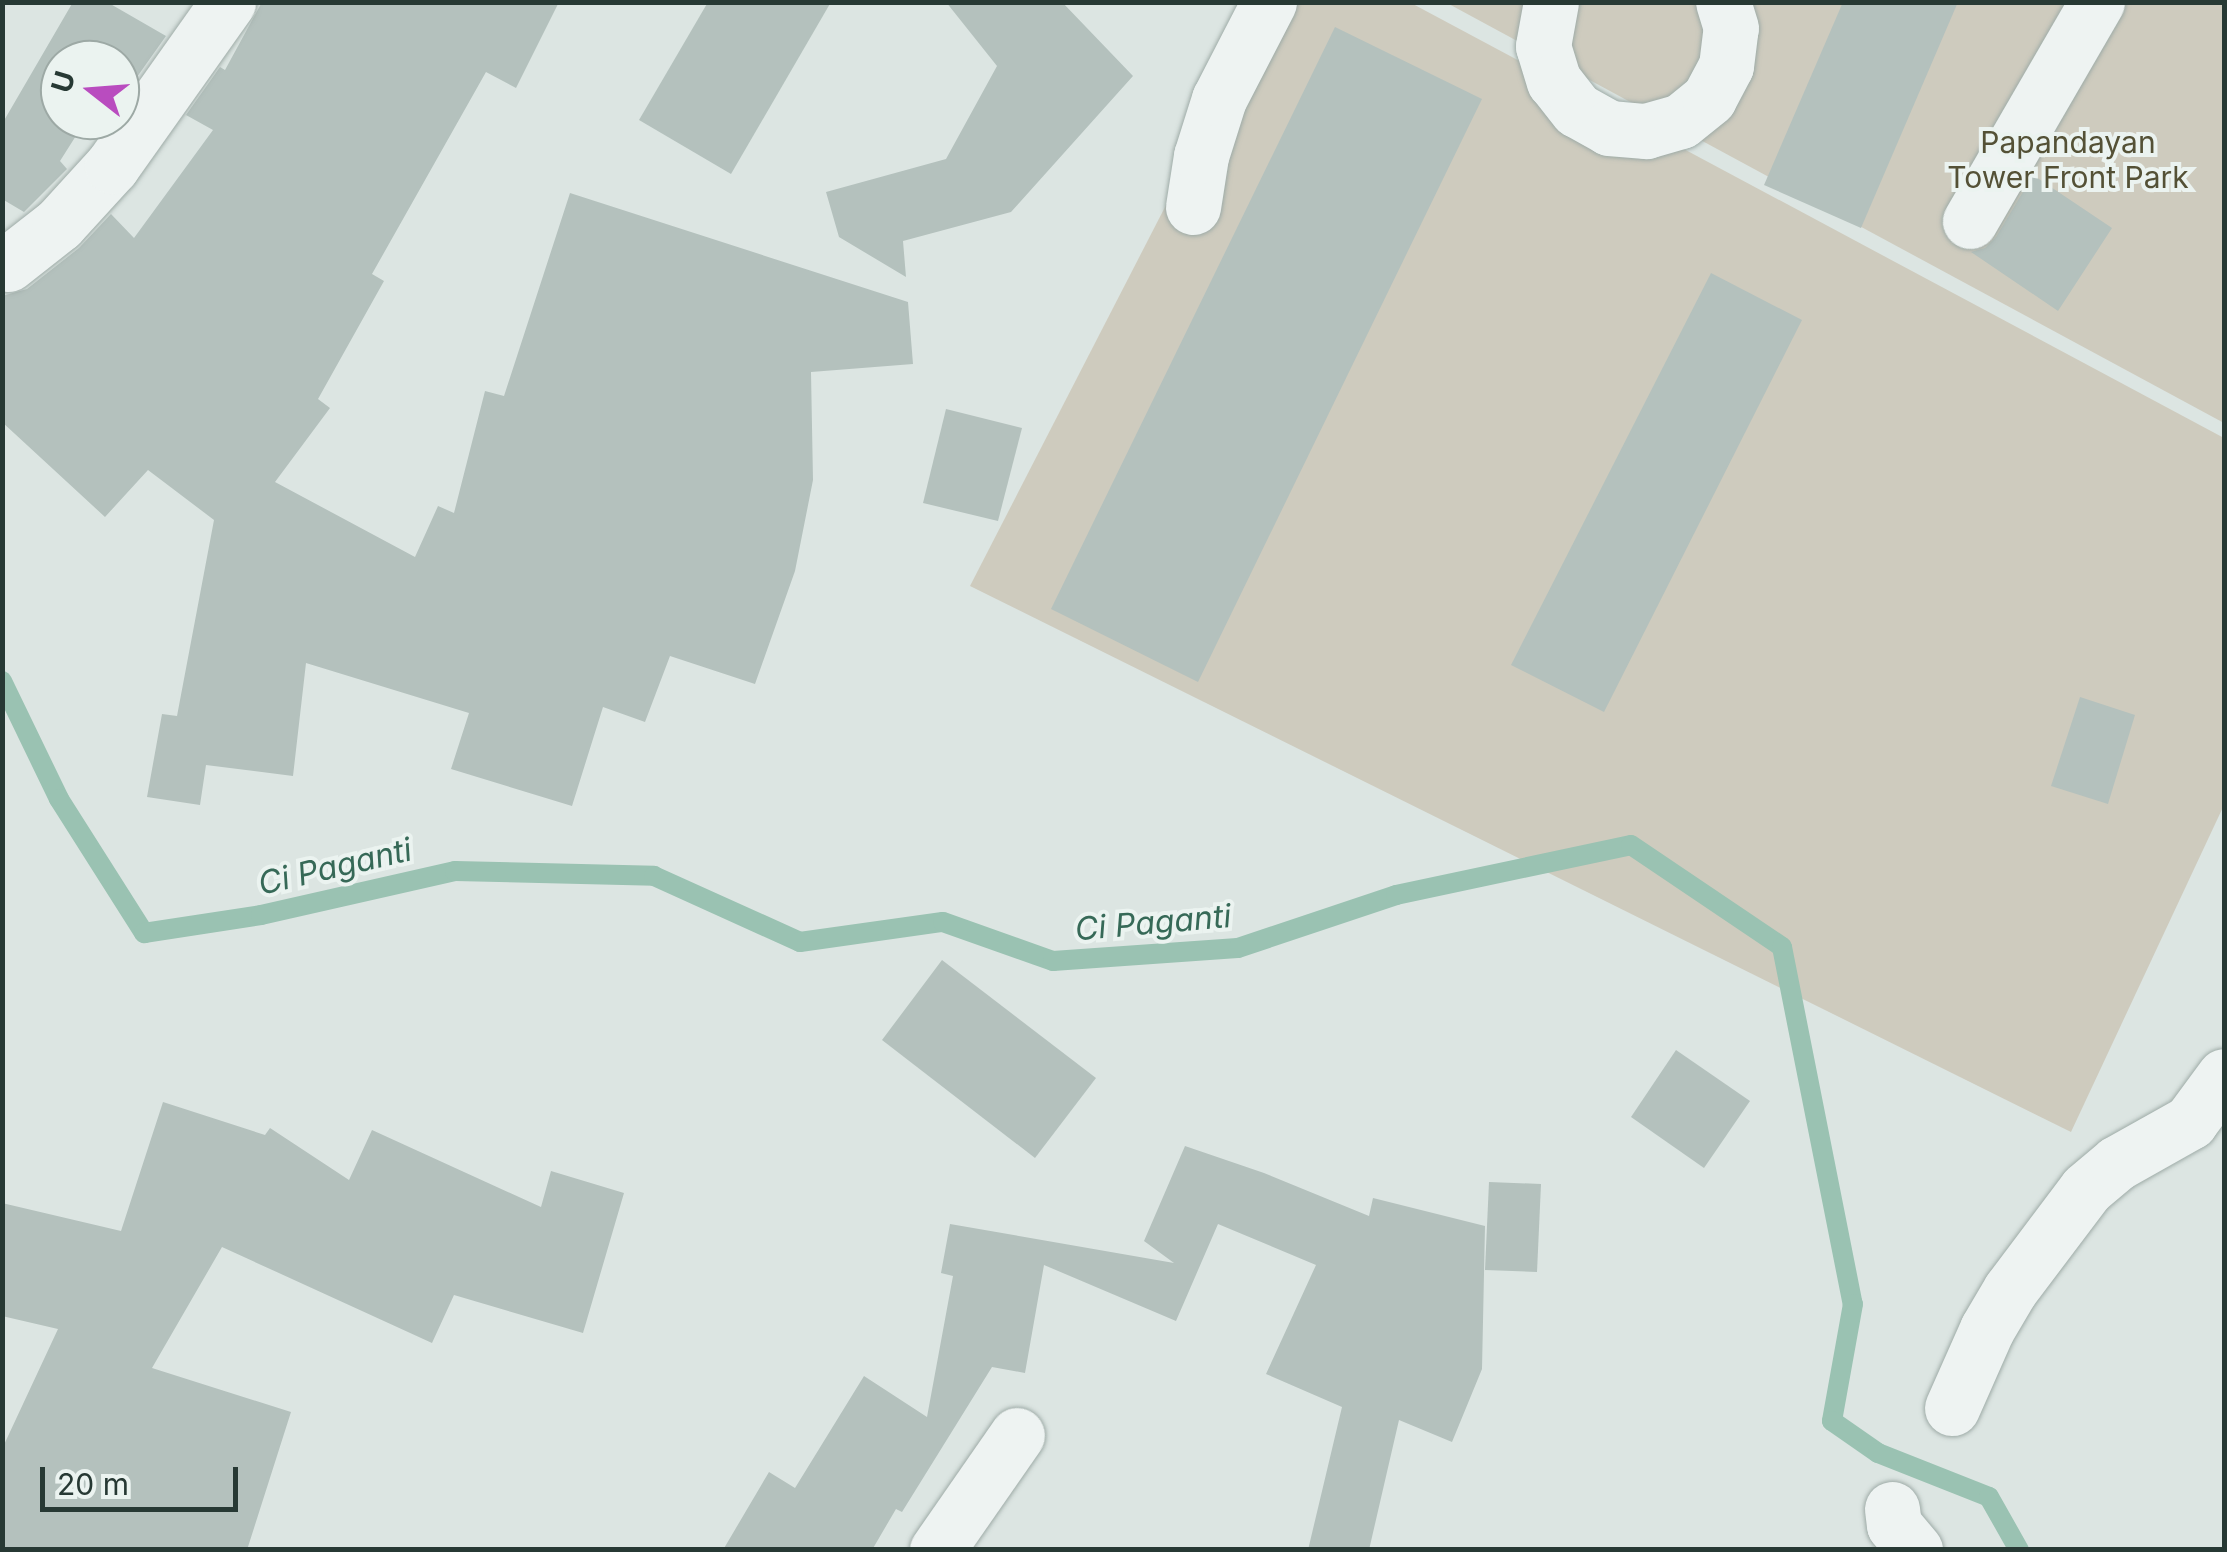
<!DOCTYPE html>
<html>
<head>
<meta charset="utf-8">
<style>
  body { margin:0 }
  #map { position:relative; width:2227px; height:1552px; overflow:hidden; background:#dce5e2; font-family:Inter,sans-serif }
  div>[style] { position:absolute }
  [style*='--x'] { left:calc(var(--x)*1px); top:calc(var(--y)*1px); width:calc(var(--w)*1px); rotate:calc(var(--a)*1deg) }
  .green>* { inset:0; background:#cecbbe }
  .stream>* { height:20px; margin:-10px; padding:0 10px; transform-origin:10px; border-radius:10px; background:#9ac2b2 }
  .building>* { inset:0; background:#b4c1bd }
  .roads { filter:drop-shadow(0 0 2px #9eaba7) drop-shadow(0 0 2px #9eaba7) }
  .minor>* { height:55px; margin:-27.5px; padding:0 27.5px; transform-origin:27.5px; border-radius:27.5px; background:#eef3f2 }
  span { translate:-50% -50%; white-space:nowrap; text-align:center; line-height:1.15; -webkit-text-stroke:8px #ebf3f0; paint-order:stroke }
  .park-label { font-size:30px; color:#545136 }
  .water-label { font-size:32px; color:#366957; font-style:italic }
  .frame { position:absolute; inset:0; border:5px solid #273934; pointer-events:none }
  .north { position:absolute; left:40px; top:40px; width:100px; height:100px; box-sizing:border-box; background:#ebf3f0; border:2px solid #9da9a5; border-radius:50%; rotate:287deg; font-size:28px; font-weight:700; line-height:40px; text-align:center; color:#273934 }
  .north::after { content:''; display:block; margin:auto; width:35px; height:45px; background:#b94cbf; clip-path:polygon(50% 0,100% 100%,50% 72%,0 100%) }
  .scale { position:absolute; left:40px; top:1467px; width:198px; height:45px; box-sizing:border-box; border:5px solid #273934; border-top:0; padding-left:12px; font-size:30px; line-height:35px; white-space:nowrap; color:#273934; -webkit-text-stroke:8px #ebf3f0; paint-order:stroke }
</style>
</head>
<body>
<div id="map">
  <div class="green">
    <div style="clip-path:polygon(1270px 3px,1411px 3px,2224px 438px,2224px 805px,2071px 1132px,970px 586px)"></div>
    <div style="clip-path:polygon(1447px 3px,2224px 3px,2224px 423px)"></div>
  </div>
  <div class="stream">
    <div style="--x:2;--y:681;--w:131;--a:64.2"></div>
    <div style="--x:59;--y:799;--w:159;--a:57.6"></div>
    <div style="--x:144;--y:933;--w:118;--a:-8.7"></div>
    <div style="--x:261;--y:915;--w:199;--a:-12.8"></div>
    <div style="--x:455;--y:871;--w:199;--a:1.4"></div>
    <div style="--x:654;--y:876;--w:160;--a:24.3"></div>
    <div style="--x:800;--y:942;--w:144;--a:-8"></div>
    <div style="--x:943;--y:922;--w:117;--a:19.5"></div>
    <div style="--x:1053;--y:961;--w:185;--a:-4"></div>
    <div style="--x:1238;--y:948;--w:167;--a:-18.5"></div>
    <div style="--x:1396;--y:895;--w:240;--a:-12"></div>
    <div style="--x:1631;--y:845;--w:182;--a:34"></div>
    <div style="--x:1782;--y:947;--w:364;--a:78.8"></div>
    <div style="--x:1853;--y:1304;--w:119;--a:100.2"></div>
    <div style="--x:1832;--y:1421;--w:56;--a:34.8"></div>
    <div style="--x:1878;--y:1453;--w:119;--a:21.6"></div>
    <div style="--x:1989;--y:1497;--w:61;--a:60.5"></div>
  </div>
  <div class="building">
    <div style="clip-path:polygon(73px 2px,107px 2px,166px 36px,132px 84px,120px 77px,120px 60px,60px 60px,60px 120px,86px 120px,60px 161px,67px 169px,24px 212px,2px 199px,2px 124px)"></div>
    <div style="clip-path:polygon(262px 2px,559px 2px,516px 88px,486px 72px,372px 274px,384px 281px,318px 399px,330px 408px,275px 482px,415px 557px,438px 506px,454px 513px,485px 391px,504px 396px,570px 193px,908px 302px,913px 364px,811px 372px,813px 480px,795px 571px,755px 684px,670px 656px,645px 722px,603px 707px,572px 806px,451px 769px,469px 713px,306px 663px,293px 776px,206px 765px,200px 805px,147px 797px,162px 714px,177px 716px,214px 520px,148px 470px,105px 517px,2px 422px,2px 296px,27px 289px,79px 248px,111px 214px,134px 238px,213px 130px,186px 115px,220px 67px,225px 70px)"></div>
    <div style="clip-path:polygon(708px 2px,831px 2px,731px 174px,639px 120px)"></div>
    <div style="clip-path:polygon(946px 2px,1062px 2px,1133px 76px,1011px 212px,903px 241px,906px 277px,839px 237px,826px 192px,946px 159px,997px 66px)"></div>
    <div style="clip-path:polygon(1843px 2px,1958px 2px,1861px 228px,1764px 185px)"></div>
    <div style="clip-path:polygon(1335px 27px,1482px 99px,1198px 682px,1051px 609px)"></div>
    <div style="clip-path:polygon(2033px 175px,2112px 228px,2058px 311px,1971px 252px,1985px 248px,1996px 237px)"></div>
    <div style="clip-path:polygon(1711px 273px,1802px 320px,1604px 712px,1511px 665px)"></div>
    <div style="clip-path:polygon(946px 409px,1022px 428px,998px 521px,923px 503px)"></div>
    <div style="clip-path:polygon(2080px 697px,2135px 715px,2108px 804px,2051px 786px)"></div>
    <div style="clip-path:polygon(942px 960px,1096px 1078px,1035px 1158px,882px 1040px)"></div>
    <div style="clip-path:polygon(1676px 1050px,1750px 1101px,1704px 1168px,1631px 1117px)"></div>
    <div style="clip-path:polygon(163px 1102px,265px 1135px,270px 1128px,349px 1180px,372px 1130px,541px 1207px,551px 1171px,624px 1193px,583px 1333px,454px 1295px,432px 1343px,222px 1247px,152px 1368px,291px 1412px,247px 1550px,2px 1550px,2px 1449px,58px 1329px,2px 1316px,2px 1203px,121px 1231px)"></div>
    <div style="clip-path:polygon(1185px 1146px,1264px 1173px,1369px 1216px,1373px 1198px,1485px 1226px,1482px 1369px,1452px 1442px,1399px 1420px,1369px 1550px,1308px 1550px,1342px 1407px,1266px 1374px,1316px 1265px,1218px 1224px,1176px 1321px,1044px 1265px,1025px 1373px,992px 1367px,902px 1512px,896px 1509px,872px 1550px,723px 1550px,769px 1472px,795px 1488px,864px 1376px,927px 1417px,953px 1276px,941px 1273px,950px 1224px,1174px 1263px,1144px 1241px)"></div>
    <div style="clip-path:polygon(1489px 1182px,1541px 1184px,1537px 1272px,1485px 1270px)"></div>
  </div>
  <div class="roads">
    <div class="minor">
      <div style="--x:1551;--y:2;--w:45;--a:100.3"></div>
      <div style="--x:1543;--y:46;--w:37;--a:73"></div>
      <div style="--x:1554;--y:81;--w:37;--a:52"></div>
      <div style="--x:1577;--y:110;--w:37;--a:29"></div>
      <div style="--x:1609;--y:128;--w:37;--a:5"></div>
      <div style="--x:1646;--y:131;--w:36;--a:-16"></div>
      <div style="--x:1681;--y:121;--w:36;--a:-39"></div>
      <div style="--x:1709;--y:98;--w:36;--a:-62"></div>
      <div style="--x:1726;--y:66;--w:38;--a:-83"></div>
      <div style="--x:1731;--y:28;--w:27;--a:-107"></div>
      <div style="--x:1193;--y:207;--w:52;--a:-81.1"></div>
      <div style="--x:1201;--y:156;--w:60;--a:-72.5"></div>
      <div style="--x:1219;--y:99;--w:109;--a:-62.7"></div>
      <div style="--x:1970;--y:221;--w:253;--a:-59.9"></div>
      <div style="--x:8;--y:264;--w:65;--a:-38.1"></div>
      <div style="--x:59;--y:224;--w:79;--a:-47.6"></div>
      <div style="--x:112;--y:166;--w:201;--a:-54.7"></div>
      <div style="--x:1952;--y:1408;--w:86;--a:-66.1"></div>
      <div style="--x:1987;--y:1329;--w:45;--a:-59.5"></div>
      <div style="--x:2010;--y:1290;--w:126;--a:-53"></div>
      <div style="--x:2086;--y:1189;--w:40;--a:-40"></div>
      <div style="--x:2117;--y:1163;--w:84;--a:-29.3"></div>
      <div style="--x:2190;--y:1122;--w:57;--a:-53.5"></div>
      <div style="--x:1892;--y:1509;--w:16;--a:83"></div>
      <div style="--x:1894;--y:1525;--w:33;--a:50"></div>
      <div style="--x:937;--y:1550;--w:140;--a:-55.2"></div>
    </div>
  </div>
  <div class="park-label">
    <span style="left:2068px;top:159px">Papandayan<br>Tower Front Park</span>
  </div>
  <div class="water-label">
    <span style="left:335px;top:867px;rotate:-13deg">Ci Paganti</span>
    <span style="left:1153px;top:923px;rotate:-5deg">Ci Paganti</span>
  </div>
  <div class="frame"></div>
  <div class="north">U</div>
  <div class="scale">20 m</div>
</div>
</body>
</html>
